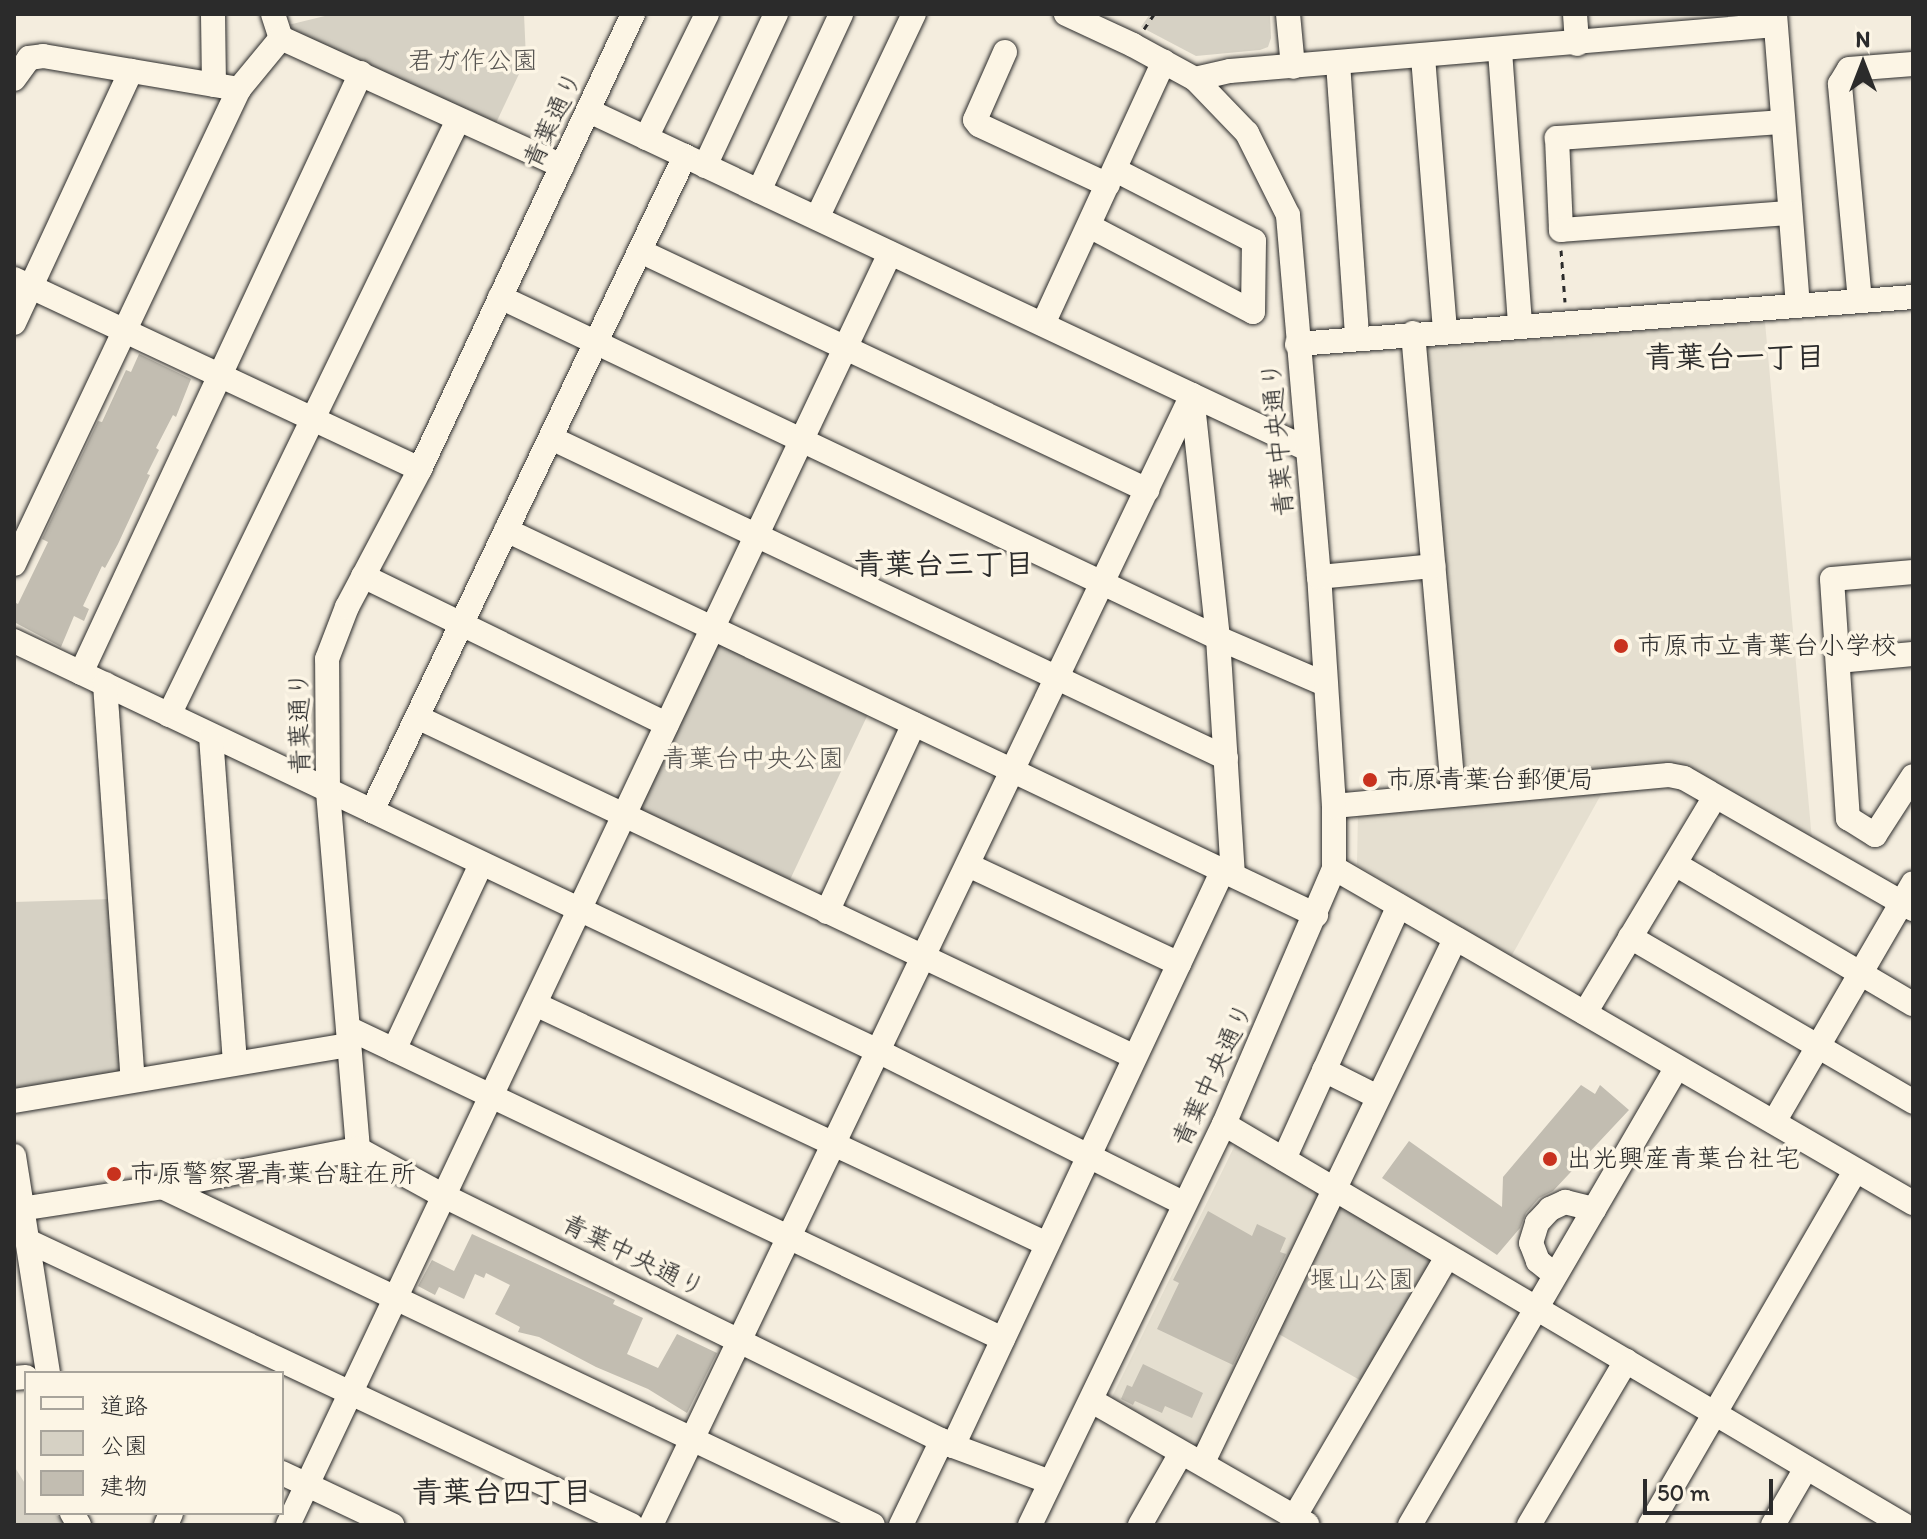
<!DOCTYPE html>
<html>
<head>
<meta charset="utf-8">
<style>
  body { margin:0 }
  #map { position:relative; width:1927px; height:1539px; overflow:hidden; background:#f4edde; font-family:Itim,"Klee One",sans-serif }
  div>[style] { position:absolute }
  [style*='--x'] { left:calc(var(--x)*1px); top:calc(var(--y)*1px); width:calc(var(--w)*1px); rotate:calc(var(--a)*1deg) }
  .built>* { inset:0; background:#e5dfd0 }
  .green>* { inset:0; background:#d6d1c4 }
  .building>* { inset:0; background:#c2bdb1 }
  .path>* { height:3px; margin-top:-1.5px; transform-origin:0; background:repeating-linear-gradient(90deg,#2b2b2b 0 6px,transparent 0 12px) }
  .roads { filter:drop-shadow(0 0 2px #2b2b2b) drop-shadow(0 0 2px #2b2b2b) }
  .minor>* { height:24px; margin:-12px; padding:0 12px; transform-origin:12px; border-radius:12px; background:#fcf5e5 }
  .dots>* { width:22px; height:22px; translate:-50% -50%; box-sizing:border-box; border:4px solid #fcf5e5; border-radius:50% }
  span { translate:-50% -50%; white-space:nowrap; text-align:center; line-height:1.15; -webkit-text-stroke:7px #fcf5e5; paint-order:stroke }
  .park-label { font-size:26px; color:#565451 }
  .street-label { font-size:26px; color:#2b2b2b }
  .poi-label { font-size:26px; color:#2b2b2b }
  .left { translate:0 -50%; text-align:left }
  .quarter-label { font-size:30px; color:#2b2b2b; font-weight:700 }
  .frame { position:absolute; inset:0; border:16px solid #2b2b2b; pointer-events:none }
  .legend { position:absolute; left:24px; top:1371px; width:260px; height:144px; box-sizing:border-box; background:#fcf5e5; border:2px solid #a8a49b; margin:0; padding:10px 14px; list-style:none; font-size:24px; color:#2b2b2b }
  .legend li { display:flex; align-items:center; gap:16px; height:40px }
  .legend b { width:40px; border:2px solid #a8a49b }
  .north { position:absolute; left:1823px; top:24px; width:80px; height:80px; -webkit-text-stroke:6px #fcf5e5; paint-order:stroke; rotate:0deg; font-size:22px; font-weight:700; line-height:32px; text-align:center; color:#2b2b2b }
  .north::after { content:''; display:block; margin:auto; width:28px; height:36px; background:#2b2b2b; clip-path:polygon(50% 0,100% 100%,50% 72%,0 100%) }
  .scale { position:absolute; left:1643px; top:1479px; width:130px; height:36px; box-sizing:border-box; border:4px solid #2b2b2b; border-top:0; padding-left:10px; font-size:24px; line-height:28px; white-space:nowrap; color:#2b2b2b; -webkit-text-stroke:6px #fcf5e5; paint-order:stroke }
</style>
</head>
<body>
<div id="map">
  <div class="built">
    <div style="clip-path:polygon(1765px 322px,1812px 840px,1685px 767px,1464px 784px,1424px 352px,1429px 347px)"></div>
    <div style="clip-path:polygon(1603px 791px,1511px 957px,1357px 865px,1358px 812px)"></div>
    <div style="clip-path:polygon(1236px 1143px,1320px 1191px,1203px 1447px,1195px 1449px,1111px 1399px)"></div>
  </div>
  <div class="green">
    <div style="clip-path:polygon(333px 14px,524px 14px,526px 59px,496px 123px,284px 26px)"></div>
    <div style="clip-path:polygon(1150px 14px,1270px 14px,1271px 38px,1268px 47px,1260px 50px,1196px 56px,1141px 27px)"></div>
    <div style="clip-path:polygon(722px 642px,869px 712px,788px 884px,640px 816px,637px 806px,714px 643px)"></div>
    <div style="clip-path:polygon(112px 899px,122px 1076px,14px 1091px,14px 902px)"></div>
    <div style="clip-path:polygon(1345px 1206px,1432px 1256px,1434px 1266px,1365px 1383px,1277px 1333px,1336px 1208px)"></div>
    <div style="clip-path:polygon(14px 1466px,26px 1485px,26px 1513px,53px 1513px,71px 1525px,18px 1525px,14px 1521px)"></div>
  </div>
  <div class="building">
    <div style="clip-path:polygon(139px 354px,191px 379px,176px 417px,173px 415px,156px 448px,159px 450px,147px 474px,150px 475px,118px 544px,105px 568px,102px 566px,83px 606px,89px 609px,84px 621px,74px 616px,61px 647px,14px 622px,14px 602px,18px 604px,48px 542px,42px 539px,98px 421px,102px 422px,126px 370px,131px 372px)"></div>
    <div style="clip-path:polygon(1581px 1085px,1595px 1094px,1600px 1085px,1629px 1110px,1553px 1191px,1539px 1198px,1526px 1213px,1520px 1228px,1497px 1255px,1382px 1178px,1409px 1141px,1502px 1207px,1503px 1177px)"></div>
    <div style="clip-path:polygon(1208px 1211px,1252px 1236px,1257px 1224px,1286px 1238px,1280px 1252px,1286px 1254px,1233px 1365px,1157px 1329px,1179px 1283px,1173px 1280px)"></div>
    <div style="clip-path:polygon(472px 1234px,615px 1300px,613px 1304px,643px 1318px,627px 1354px,658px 1368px,677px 1334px,717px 1353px,687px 1413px,648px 1389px,596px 1367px,539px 1337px,518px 1332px,520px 1327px,495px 1314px,510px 1285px,486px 1273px,484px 1278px,475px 1274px,464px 1299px,439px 1287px,435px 1295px,418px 1286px,432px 1260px,454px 1271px)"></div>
    <div style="clip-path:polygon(1143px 1364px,1203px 1393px,1192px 1418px,1165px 1406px,1162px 1413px,1135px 1401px,1133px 1405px,1121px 1399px,1127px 1385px,1132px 1387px)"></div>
  </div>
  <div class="path">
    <div style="--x:1144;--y:29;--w:18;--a:-56"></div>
    <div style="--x:1561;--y:250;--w:52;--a:85.6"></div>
  </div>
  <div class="roads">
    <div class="minor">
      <div style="--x:213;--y:14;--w:71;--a:89.2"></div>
      <div style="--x:273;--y:14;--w:25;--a:72"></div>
      <div style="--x:1288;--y:14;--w:53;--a:84.6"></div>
      <div style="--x:1575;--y:14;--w:30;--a:86"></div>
      <div style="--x:1775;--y:14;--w:292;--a:85.5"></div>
      <div style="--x:1500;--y:51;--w:276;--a:85.8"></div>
      <div style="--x:1005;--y:52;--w:74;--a:113.8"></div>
      <div style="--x:975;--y:120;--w:6;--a:51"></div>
      <div style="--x:979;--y:125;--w:142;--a:24.9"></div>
      <div style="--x:1423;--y:57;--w:275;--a:85.4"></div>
      <div style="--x:1338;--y:63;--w:275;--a:86"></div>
      <div style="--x:14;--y:79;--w:26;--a:-54"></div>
      <div style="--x:29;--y:58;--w:14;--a:-8"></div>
      <div style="--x:43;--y:56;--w:199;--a:9.6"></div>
      <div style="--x:1195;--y:79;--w:36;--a:-13"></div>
      <div style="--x:1230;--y:71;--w:547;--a:-4.82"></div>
      <div style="--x:589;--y:111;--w:794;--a:25.21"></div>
      <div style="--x:1782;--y:122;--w:226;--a:175.9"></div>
      <div style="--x:1557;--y:138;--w:92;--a:87.5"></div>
      <div style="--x:1561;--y:230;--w:229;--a:-4.3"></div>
      <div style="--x:646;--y:138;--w:138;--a:-63.8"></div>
      <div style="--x:705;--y:166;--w:168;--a:-65"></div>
      <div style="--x:759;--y:191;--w:195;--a:-65.1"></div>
      <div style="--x:817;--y:218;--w:226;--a:-64.6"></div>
      <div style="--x:1089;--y:226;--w:185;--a:27.7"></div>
      <div style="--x:1253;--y:312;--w:71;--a:-89.2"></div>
      <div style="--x:1254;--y:241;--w:156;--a:-152.9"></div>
      <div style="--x:640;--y:251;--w:561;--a:25.24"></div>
      <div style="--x:14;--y:279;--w:448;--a:25.1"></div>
      <div style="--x:500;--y:297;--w:795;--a:25.4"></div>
      <div style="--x:1218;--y:638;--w:116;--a:23.3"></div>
      <div style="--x:1860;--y:301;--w:218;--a:-95.3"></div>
      <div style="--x:1840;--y:84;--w:17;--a:-59"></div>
      <div style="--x:1849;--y:69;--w:64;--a:-4.5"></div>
      <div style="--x:14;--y:323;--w:278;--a:-65.1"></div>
      <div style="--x:1043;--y:324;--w:289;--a:-65.3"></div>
      <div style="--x:1413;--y:333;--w:463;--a:85"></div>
      <div style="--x:1297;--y:344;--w:618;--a:-4.36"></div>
      <div style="--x:1192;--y:395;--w:244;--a:83.9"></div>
      <div style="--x:1218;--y:638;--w:236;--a:86.4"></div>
      <div style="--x:551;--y:438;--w:747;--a:25.36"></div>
      <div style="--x:506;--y:530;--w:897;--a:25.42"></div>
      <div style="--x:14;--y:564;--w:526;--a:-64.65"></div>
      <div style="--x:239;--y:89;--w:66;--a:-50.5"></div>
      <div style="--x:281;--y:38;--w:309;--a:24.5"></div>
      <div style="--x:1913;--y:572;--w:81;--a:175.1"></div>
      <div style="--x:1832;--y:579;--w:240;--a:86.2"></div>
      <div style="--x:1848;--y:818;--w:32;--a:32"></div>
      <div style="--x:1875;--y:835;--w:70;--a:-57.2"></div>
      <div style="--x:363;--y:576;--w:338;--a:26"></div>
      <div style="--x:1319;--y:577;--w:115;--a:-5.5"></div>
      <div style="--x:14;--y:641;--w:956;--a:25.39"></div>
      <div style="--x:878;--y:1051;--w:341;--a:26.5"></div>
      <div style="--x:1838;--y:661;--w:75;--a:-5.3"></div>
      <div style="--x:81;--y:673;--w:662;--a:-64.98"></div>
      <div style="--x:105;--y:684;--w:397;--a:86"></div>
      <div style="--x:169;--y:715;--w:661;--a:-64.09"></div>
      <div style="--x:417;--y:717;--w:794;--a:25.34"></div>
      <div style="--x:211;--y:736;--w:328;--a:85.8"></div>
      <div style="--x:1334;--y:806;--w:336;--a:-5.3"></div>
      <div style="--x:1669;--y:775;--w:15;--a:11"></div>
      <div style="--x:1684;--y:778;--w:264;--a:29.8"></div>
      <div style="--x:372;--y:811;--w:726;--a:-64.46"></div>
      <div style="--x:1675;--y:864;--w:276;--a:30.5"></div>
      <div style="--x:968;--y:865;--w:233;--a:25.1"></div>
      <div style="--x:1334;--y:868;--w:669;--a:30.05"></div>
      <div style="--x:827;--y:912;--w:207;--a:-65.2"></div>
      <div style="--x:1630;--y:937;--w:328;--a:30.2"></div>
      <div style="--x:535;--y:1004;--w:565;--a:25.11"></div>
      <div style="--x:1585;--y:1013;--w:252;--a:-59"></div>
      <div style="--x:348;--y:1028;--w:725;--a:25.4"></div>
      <div style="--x:394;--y:1050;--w:205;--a:-64.9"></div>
      <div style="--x:1324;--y:1070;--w:60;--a:26.6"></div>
      <div style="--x:14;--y:1101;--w:340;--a:-9.5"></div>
      <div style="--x:1774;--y:1122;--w:276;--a:-59.8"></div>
      <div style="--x:1224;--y:1124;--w:789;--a:30.53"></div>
      <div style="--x:358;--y:1149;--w:360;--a:-94.8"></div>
      <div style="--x:328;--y:790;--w:131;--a:-90.4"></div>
      <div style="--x:327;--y:659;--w:56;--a:-69"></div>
      <div style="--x:347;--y:607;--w:156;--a:-62.1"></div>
      <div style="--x:420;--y:469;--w:502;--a:-64.91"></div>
      <div style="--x:358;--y:1149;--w:96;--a:28.7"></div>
      <div style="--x:442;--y:1195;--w:569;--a:26.16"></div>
      <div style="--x:953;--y:1446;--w:103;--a:20.4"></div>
      <div style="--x:14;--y:1156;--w:220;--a:81.1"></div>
      <div style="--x:1284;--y:1159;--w:278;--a:-65.6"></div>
      <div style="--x:162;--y:1187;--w:787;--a:25.43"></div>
      <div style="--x:14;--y:1210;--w:150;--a:-8.8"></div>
      <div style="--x:162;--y:1187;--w:200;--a:-11"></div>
      <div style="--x:28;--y:1241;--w:667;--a:25.22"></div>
      <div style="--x:1555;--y:1275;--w:22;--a:-141"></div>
      <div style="--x:1538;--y:1261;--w:19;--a:-111"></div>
      <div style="--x:1531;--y:1243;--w:21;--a:-73"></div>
      <div style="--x:1537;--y:1223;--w:19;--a:-47"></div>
      <div style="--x:1550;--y:1209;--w:17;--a:-25"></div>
      <div style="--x:1565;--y:1202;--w:30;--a:14"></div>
      <div style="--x:14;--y:1378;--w:12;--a:-5"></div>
      <div style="--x:1092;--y:1401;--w:248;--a:29.8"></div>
      <div style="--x:953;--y:1446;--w:636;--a:-64.89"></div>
      <div style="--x:1203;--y:1462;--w:581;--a:-64.27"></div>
      <div style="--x:282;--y:1473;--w:122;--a:25.3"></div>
      <div style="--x:72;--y:1513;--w:14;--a:60"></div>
      <div style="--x:1295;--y:1516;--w:300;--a:-59.6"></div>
      <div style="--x:166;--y:1525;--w:13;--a:-67"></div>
      <div style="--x:288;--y:1525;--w:1407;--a:-64.67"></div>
      <div style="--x:651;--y:1525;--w:1253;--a:-64.42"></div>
      <div style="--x:901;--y:1525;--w:94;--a:-64.2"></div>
      <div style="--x:1030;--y:1525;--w:445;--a:-64.2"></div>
      <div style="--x:1224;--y:1124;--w:279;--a:-66.7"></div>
      <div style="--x:1334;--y:868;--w:62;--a:-90"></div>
      <div style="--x:1334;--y:806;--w:229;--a:-93.7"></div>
      <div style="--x:1319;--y:577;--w:363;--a:-94.9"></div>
      <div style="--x:1288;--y:215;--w:92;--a:-116.6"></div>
      <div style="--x:1247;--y:133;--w:75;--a:-133.9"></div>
      <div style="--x:1195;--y:79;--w:71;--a:-151.3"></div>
      <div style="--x:1133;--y:45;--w:74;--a:-155.2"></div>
      <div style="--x:1140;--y:1525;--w:83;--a:-60.3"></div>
      <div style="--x:1410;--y:1525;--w:530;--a:-59.76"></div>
      <div style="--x:1529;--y:1525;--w:191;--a:-59.4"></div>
      <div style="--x:1650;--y:1525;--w:410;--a:-59.9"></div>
      <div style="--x:1773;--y:1525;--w:66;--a:-59.9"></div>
    </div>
  </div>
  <div class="dots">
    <div style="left:1621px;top:646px;background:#c8321e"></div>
    <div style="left:1370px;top:780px;background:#c8321e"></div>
    <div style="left:1550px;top:1159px;background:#c8321e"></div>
    <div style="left:114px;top:1174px;background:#c8321e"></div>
  </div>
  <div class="park-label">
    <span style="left:473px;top:61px">君ガ作公園</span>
    <span style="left:753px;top:759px">青葉台中央公園</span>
    <span style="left:1362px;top:1280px">堰山公園</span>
  </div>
  <div class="street-label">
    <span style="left:553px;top:120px;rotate:-65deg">青葉通り</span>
    <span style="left:1278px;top:439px;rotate:-95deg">青葉中央通り</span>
    <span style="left:300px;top:723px;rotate:-91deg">青葉通り</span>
    <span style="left:1213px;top:1075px;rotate:-65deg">青葉中央通り</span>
    <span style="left:633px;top:1256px;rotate:26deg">青葉中央通り</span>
  </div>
  <div class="poi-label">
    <span class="left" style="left:1637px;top:646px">市原市立青葉台小学校</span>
    <span class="left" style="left:1386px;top:780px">市原青葉台郵便局</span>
    <span class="left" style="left:1566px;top:1159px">出光興産青葉台社宅</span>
    <span class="left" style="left:130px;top:1174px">市原警察署青葉台駐在所</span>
  </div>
  <div class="quarter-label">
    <span style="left:1735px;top:357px">青葉台一丁目</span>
    <span style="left:944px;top:564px">青葉台三丁目</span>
    <span style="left:502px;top:1492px">青葉台四丁目</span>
  </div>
  <div class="frame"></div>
  <ul class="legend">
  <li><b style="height:10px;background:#fcf5e5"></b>道路</li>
  <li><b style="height:22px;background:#d6d1c4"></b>公園</li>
  <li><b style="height:22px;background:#c2bdb1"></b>建物</li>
  </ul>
  <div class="north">N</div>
  <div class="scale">50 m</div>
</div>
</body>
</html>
